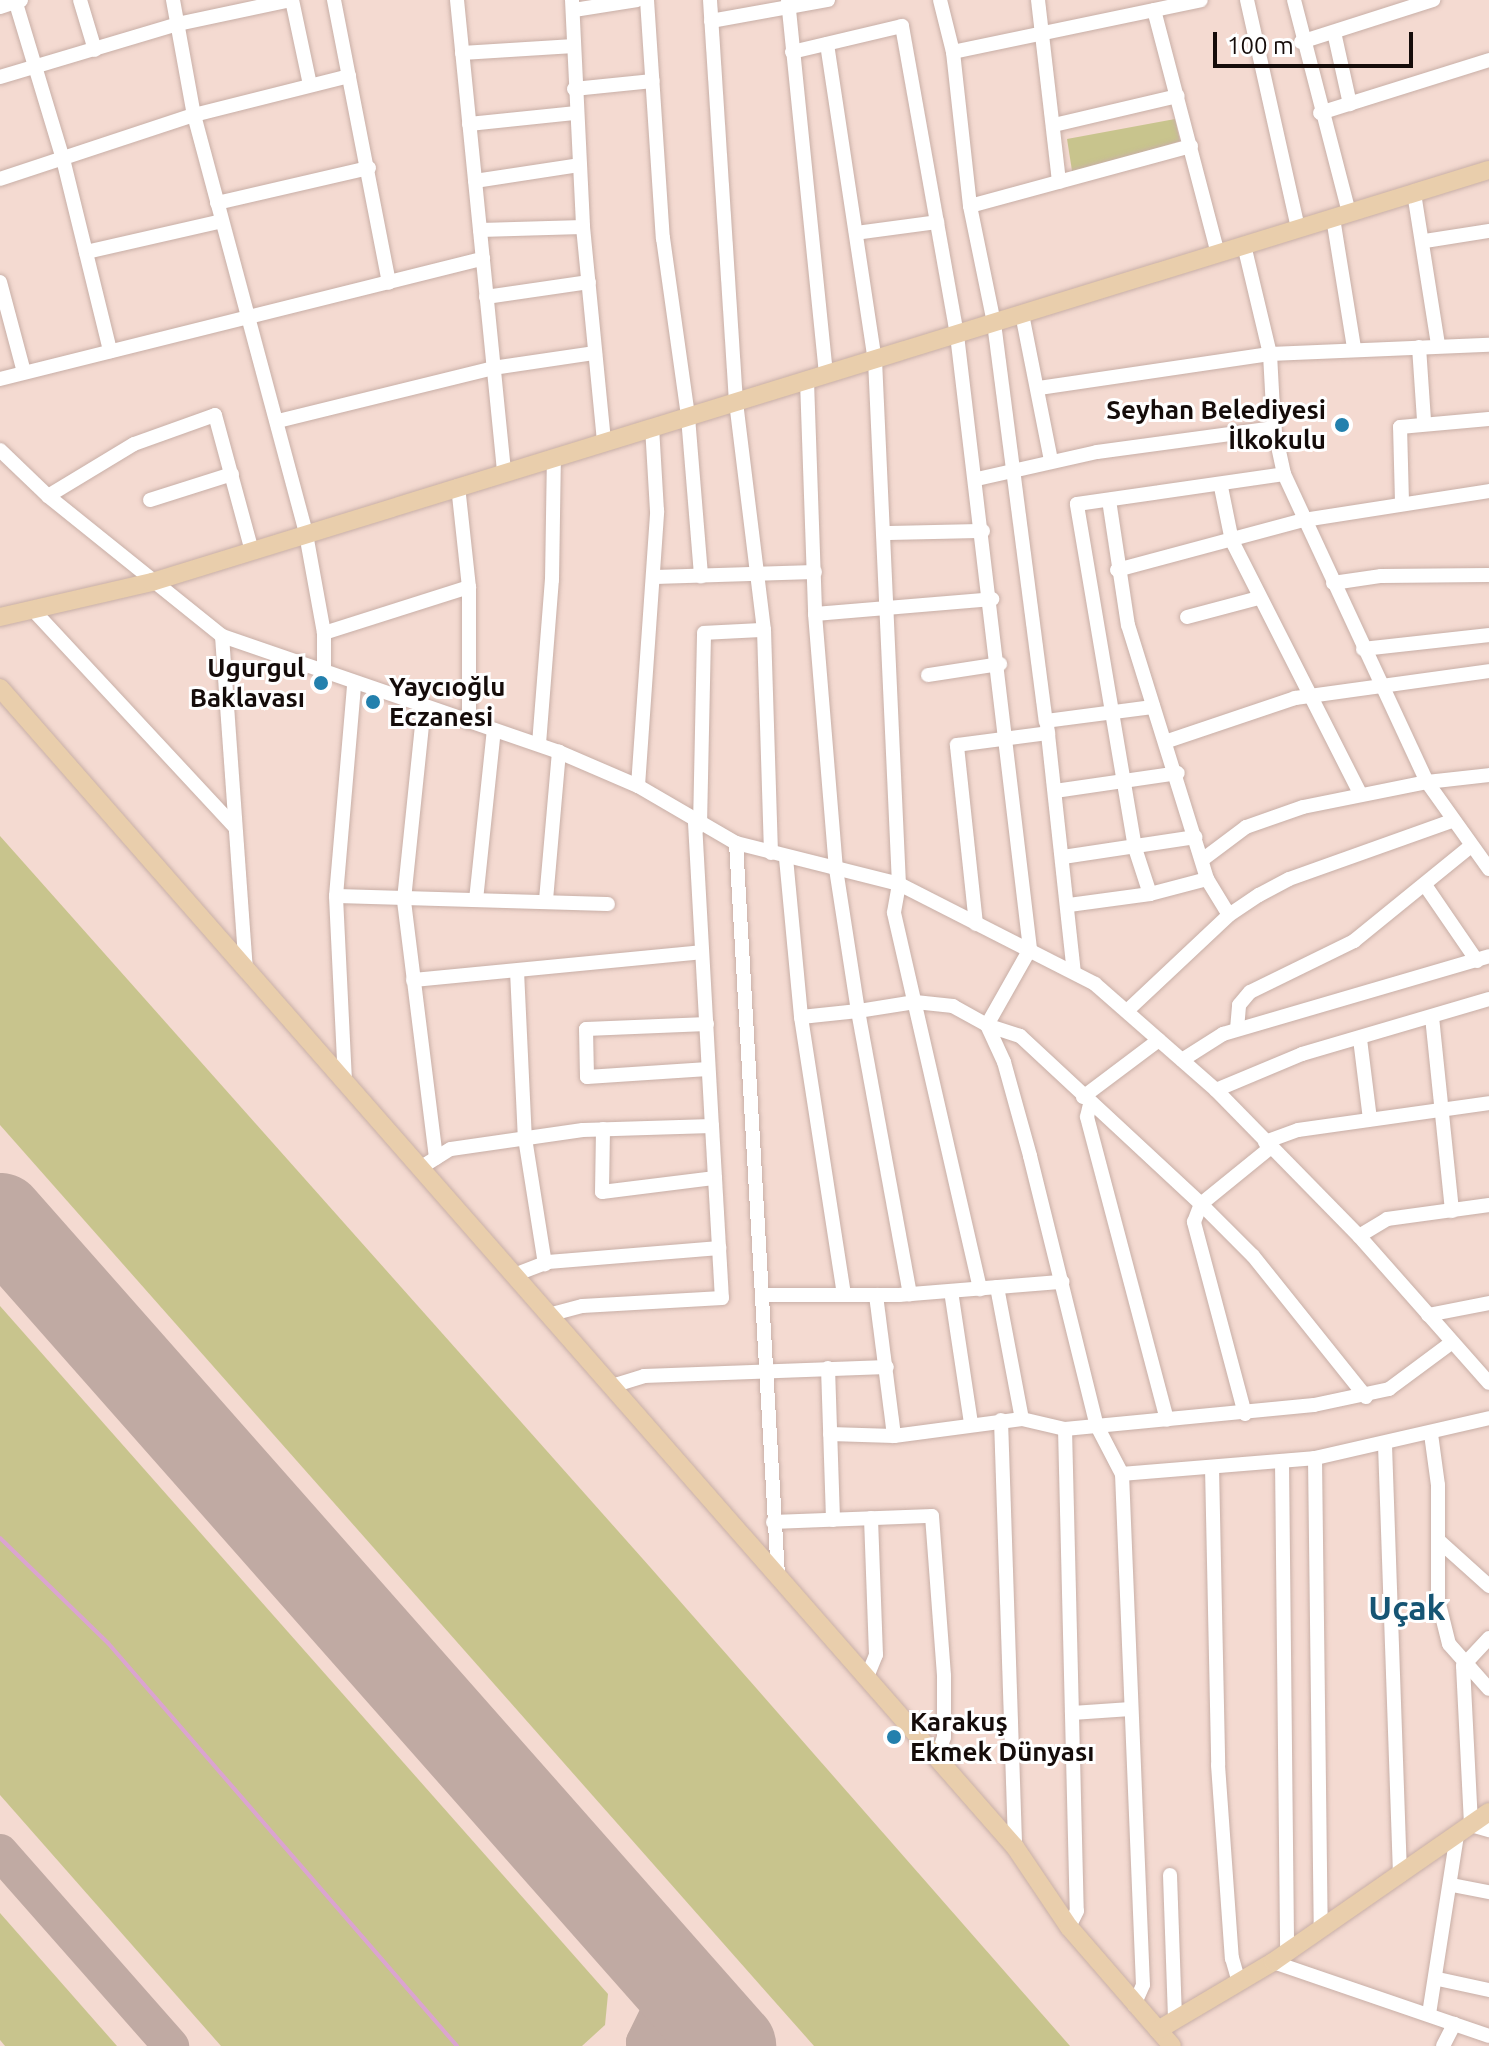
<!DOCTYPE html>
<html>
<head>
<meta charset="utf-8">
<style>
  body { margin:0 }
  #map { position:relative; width:1489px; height:2046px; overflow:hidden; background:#f4dad1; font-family:Ubuntu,sans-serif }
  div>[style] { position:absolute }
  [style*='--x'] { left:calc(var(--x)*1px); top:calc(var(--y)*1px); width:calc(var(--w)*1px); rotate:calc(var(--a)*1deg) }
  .green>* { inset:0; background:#c8c48d }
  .stream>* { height:4px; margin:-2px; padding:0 2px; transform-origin:2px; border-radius:2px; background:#dba4d0 }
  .taxiway>* { height:36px; margin:-18px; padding:0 18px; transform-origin:18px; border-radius:18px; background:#c0aaa3 }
  .runway>* { height:90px; margin:-45px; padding:0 45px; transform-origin:45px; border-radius:45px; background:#c0aaa3 }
  .roads { filter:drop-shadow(0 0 2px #c8afa7) drop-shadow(0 0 2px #c8afa7) }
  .minor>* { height:14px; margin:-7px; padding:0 7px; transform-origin:7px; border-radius:7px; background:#fff }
  .major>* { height:18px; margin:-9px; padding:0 9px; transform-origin:9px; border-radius:9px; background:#e9ceac }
  .dots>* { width:22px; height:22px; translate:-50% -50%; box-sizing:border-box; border:4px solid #fff; border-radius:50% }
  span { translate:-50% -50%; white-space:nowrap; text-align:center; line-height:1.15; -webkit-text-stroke:6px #fff; paint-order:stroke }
  .poi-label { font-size:26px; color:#150c0a; font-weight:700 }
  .right { translate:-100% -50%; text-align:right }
  .left { translate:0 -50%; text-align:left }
  .district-label { font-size:34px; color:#165574; font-weight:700 }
  .scale { position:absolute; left:1213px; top:32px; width:200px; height:36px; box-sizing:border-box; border:4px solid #150c0a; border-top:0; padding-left:10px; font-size:24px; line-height:28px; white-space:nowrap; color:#150c0a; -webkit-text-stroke:6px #fff; paint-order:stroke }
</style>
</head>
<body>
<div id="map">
  <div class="green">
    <div style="clip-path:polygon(1175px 119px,1180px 141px,1073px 177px,1067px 139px)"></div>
    <div style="clip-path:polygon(0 836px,650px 1567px,1070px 2046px,814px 2046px,0 1125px)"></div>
    <div style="clip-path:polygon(0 1306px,608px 1994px,605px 2025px,582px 2046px,221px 2046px,0 1795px)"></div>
    <div style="clip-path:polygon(0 1913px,117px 2046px,5px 2046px,0 2040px)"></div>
  </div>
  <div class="stream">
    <div style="--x:0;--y:1538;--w:151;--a:44.2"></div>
    <div style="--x:108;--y:1643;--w:533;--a:49.11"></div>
  </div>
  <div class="taxiway">
    <div style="--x:0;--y:1852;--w:259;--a:48.6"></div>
    <div style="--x:657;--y:1962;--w:38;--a:78"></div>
    <div style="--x:665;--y:1999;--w:48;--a:116"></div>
    <div style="--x:644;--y:2042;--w:43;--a:-14.7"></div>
    <div style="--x:686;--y:2031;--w:32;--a:11"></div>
    <div style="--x:717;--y:2037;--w:15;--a:37"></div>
  </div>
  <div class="runway">
    <div style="--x:0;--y:1218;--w:1105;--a:48.56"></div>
  </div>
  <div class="roads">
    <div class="minor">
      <div style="--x:15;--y:0;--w:166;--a:73.2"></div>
      <div style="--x:63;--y:159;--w:198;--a:76.2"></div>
      <div style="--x:80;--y:0;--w:52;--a:73.3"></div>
      <div style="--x:173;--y:0;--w:117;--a:79.7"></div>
      <div style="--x:194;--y:115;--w:434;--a:75"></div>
      <div style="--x:306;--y:534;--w:101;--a:79.7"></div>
      <div style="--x:324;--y:633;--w:40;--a:90"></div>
      <div style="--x:292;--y:0;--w:87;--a:78"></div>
      <div style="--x:334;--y:0;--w:288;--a:79"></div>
      <div style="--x:457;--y:0;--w:475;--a:84.3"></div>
      <div style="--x:572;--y:0;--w:227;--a:87.2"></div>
      <div style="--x:583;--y:227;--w:216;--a:84.4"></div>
      <div style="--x:647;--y:0;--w:239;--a:86.2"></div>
      <div style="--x:663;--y:238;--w:181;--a:82"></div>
      <div style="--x:688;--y:417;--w:160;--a:85.3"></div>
      <div style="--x:710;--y:0;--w:403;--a:86.3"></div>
      <div style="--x:736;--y:402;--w:230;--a:83"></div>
      <div style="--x:764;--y:630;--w:223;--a:88.2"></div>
      <div style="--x:788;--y:0;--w:377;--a:84.2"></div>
      <div style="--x:940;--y:0;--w:54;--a:76"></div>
      <div style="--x:953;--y:52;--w:155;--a:83.7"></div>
      <div style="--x:970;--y:206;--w:119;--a:78.4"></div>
      <div style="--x:994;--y:323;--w:401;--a:82.6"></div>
      <div style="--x:1046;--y:721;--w:108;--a:-7.5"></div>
      <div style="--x:1038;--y:0;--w:183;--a:83.4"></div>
      <div style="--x:1247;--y:0;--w:235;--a:77.4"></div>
      <div style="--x:1294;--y:0;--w:220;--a:75.5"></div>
      <div style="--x:0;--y:7;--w:22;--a:-18"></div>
      <div style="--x:574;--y:10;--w:64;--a:-9"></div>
      <div style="--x:1154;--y:10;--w:252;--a:75.3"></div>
      <div style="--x:711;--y:21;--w:119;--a:-10.2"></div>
      <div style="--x:1334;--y:32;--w:74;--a:77.5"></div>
      <div style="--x:1301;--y:42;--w:139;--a:-17.7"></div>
      <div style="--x:827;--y:44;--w:320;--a:81.4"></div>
      <div style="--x:875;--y:360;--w:525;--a:87.38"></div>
      <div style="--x:899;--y:884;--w:29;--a:100"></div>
      <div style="--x:894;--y:913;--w:386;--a:77.1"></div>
      <div style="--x:792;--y:52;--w:113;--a:-13.3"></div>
      <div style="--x:902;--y:26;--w:314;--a:79.9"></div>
      <div style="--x:957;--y:335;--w:618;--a:83.22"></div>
      <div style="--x:1030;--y:949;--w:87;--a:119.5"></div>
      <div style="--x:987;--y:1025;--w:39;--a:-151"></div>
      <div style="--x:953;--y:1006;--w:38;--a:-174"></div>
      <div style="--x:915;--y:1002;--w:58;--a:171"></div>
      <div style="--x:858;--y:1011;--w:288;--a:79.6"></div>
      <div style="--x:953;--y:52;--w:253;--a:-11.8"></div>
      <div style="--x:462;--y:53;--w:112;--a:-3.6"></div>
      <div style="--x:0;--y:77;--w:186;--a:-16.6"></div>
      <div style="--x:178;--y:24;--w:116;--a:-12"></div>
      <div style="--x:574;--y:89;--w:79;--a:-5.8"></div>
      <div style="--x:1320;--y:113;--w:177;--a:-17.4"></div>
      <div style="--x:469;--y:124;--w:108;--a:-5.9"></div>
      <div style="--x:1054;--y:125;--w:127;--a:-13.2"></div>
      <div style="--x:0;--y:179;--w:204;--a:-18.3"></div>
      <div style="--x:194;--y:115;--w:160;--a:-14.1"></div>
      <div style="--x:475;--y:181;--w:105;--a:-8.7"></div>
      <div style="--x:1414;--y:193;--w:154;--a:81"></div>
      <div style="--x:217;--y:203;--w:156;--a:-13"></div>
      <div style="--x:970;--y:206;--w:229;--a:-15.2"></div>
      <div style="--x:1333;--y:218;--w:132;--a:80.8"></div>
      <div style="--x:480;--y:230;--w:103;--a:-1.7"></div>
      <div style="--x:856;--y:233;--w:82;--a:-7.7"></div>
      <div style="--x:1425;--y:241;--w:65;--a:-8.9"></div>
      <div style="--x:1244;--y:245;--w:112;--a:76.6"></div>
      <div style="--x:1270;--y:354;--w:74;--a:86.9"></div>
      <div style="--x:1274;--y:428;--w:47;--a:77.7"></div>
      <div style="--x:1284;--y:474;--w:340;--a:65.1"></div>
      <div style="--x:1427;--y:782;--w:107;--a:54.5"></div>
      <div style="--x:86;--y:252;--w:139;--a:-12.8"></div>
      <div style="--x:0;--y:282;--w:93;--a:75.1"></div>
      <div style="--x:486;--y:297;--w:104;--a:-8.3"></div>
      <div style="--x:1022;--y:314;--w:150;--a:78.8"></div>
      <div style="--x:1419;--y:347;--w:74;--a:86.1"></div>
      <div style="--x:0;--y:379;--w:498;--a:-14"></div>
      <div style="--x:807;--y:381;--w:233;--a:88"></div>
      <div style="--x:815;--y:614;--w:256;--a:85.3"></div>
      <div style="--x:836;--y:869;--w:144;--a:81.2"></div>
      <div style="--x:858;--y:1011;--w:57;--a:174"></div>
      <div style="--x:801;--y:1017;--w:281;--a:81.2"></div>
      <div style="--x:1039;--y:388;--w:233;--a:-8.4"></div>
      <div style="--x:1270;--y:354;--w:219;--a:-2.4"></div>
      <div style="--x:278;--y:421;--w:221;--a:-13.8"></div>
      <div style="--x:493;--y:368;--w:103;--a:-8.4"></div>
      <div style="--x:0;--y:450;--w:66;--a:43.8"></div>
      <div style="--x:48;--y:496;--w:223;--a:38.8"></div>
      <div style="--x:222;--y:636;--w:356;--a:19"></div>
      <div style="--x:559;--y:752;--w:86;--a:23.3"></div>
      <div style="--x:638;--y:786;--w:113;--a:30.2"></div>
      <div style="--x:736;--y:843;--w:168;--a:14.1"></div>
      <div style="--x:899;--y:884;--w:220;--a:27"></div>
      <div style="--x:1095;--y:984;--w:161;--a:41.2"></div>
      <div style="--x:1216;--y:1090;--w:204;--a:45.6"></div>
      <div style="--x:1359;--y:1236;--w:196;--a:48.5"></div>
      <div style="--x:977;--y:479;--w:123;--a:-12.7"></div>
      <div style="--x:1097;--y:452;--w:179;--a:-7.7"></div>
      <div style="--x:458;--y:486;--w:102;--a:83.8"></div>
      <div style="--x:469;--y:587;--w:135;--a:90"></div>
      <div style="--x:1221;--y:487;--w:55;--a:78.5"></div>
      <div style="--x:1232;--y:541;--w:283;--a:63.1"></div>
      <div style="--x:48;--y:496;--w:100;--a:-31.2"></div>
      <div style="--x:134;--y:444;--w:86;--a:-19.7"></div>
      <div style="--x:215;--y:415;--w:141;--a:74.8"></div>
      <div style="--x:150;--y:500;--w:86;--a:-17.6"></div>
      <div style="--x:1109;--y:500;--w:126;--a:81.4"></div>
      <div style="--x:1128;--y:625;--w:266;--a:72.7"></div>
      <div style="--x:1207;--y:879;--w:42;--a:58.6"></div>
      <div style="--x:1402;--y:502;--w:75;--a:-91.5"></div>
      <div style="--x:1400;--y:427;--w:89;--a:-5.1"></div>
      <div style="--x:885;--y:533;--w:98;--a:-1.2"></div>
      <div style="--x:1117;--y:570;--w:194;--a:-15"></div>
      <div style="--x:1304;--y:520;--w:187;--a:-8.9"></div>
      <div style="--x:654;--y:577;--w:161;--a:-1.8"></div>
      <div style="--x:1333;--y:583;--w:49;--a:-8.3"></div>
      <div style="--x:1381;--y:576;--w:108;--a:-0.5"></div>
      <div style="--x:34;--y:611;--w:295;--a:47.1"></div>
      <div style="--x:815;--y:614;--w:178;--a:-4.8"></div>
      <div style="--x:1187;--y:617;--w:74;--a:-14.8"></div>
      <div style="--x:324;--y:633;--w:152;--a:-17.6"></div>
      <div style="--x:222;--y:636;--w:334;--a:85.9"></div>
      <div style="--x:1363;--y:649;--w:127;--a:-6.3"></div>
      <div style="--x:928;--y:675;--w:73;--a:-8.7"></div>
      <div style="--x:424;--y:706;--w:196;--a:95.9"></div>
      <div style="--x:404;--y:901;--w:259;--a:82.9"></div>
      <div style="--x:1047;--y:725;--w:248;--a:83.8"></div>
      <div style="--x:1168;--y:741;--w:134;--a:-18.7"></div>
      <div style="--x:1295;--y:698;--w:196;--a:-7.9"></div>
      <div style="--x:539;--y:744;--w:165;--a:-85.5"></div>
      <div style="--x:552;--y:580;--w:123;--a:-89.1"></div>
      <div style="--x:638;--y:786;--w:276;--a:-86"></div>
      <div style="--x:657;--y:511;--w:83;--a:-93.4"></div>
      <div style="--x:1055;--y:791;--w:124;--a:-8.3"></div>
      <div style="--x:695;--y:823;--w:303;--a:86.8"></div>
      <div style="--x:700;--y:826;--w:193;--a:-88.8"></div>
      <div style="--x:704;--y:633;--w:60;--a:-2.9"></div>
      <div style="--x:736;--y:843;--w:734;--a:86.72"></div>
      <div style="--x:1063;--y:857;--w:134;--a:-8.6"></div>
      <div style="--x:786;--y:858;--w:160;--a:84.6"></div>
      <div style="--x:1202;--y:860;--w:55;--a:-36.9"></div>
      <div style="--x:1246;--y:827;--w:60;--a:-19.3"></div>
      <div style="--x:1303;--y:807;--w:126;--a:-11.4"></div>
      <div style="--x:1427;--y:782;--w:62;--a:-6.4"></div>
      <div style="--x:1425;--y:885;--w:92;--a:55.6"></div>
      <div style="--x:1150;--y:894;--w:48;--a:-108.1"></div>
      <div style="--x:1135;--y:848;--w:349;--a:-99.6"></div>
      <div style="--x:1077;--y:504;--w:209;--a:-8.2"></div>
      <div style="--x:336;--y:896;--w:272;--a:1.7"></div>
      <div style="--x:476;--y:900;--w:171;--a:-84"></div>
      <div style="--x:546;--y:900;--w:149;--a:-85"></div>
      <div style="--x:1069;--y:905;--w:82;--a:-7.7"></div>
      <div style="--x:1150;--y:894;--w:59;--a:-14.7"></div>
      <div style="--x:976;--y:924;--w:180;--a:-96.1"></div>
      <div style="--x:957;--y:745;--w:92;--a:-7.5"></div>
      <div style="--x:517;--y:971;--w:167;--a:87.3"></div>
      <div style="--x:525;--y:1138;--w:128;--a:81"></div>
      <div style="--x:413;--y:980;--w:290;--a:-5.5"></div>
      <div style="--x:1129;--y:1009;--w:137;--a:-43.2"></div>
      <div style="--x:1229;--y:915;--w:36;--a:-34"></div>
      <div style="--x:1259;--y:895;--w:34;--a:-28"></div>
      <div style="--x:1289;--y:879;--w:173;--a:-19.6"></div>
      <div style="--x:1432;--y:1017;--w:195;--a:84.1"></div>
      <div style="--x:707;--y:1024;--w:121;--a:177.6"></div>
      <div style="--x:586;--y:1029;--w:48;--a:88.8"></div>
      <div style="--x:587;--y:1077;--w:121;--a:-3.8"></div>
      <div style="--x:1237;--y:1029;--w:24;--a:-85"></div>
      <div style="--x:1239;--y:1005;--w:17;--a:-50"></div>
      <div style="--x:1250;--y:992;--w:116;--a:-26.1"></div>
      <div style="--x:1354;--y:941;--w:151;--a:-39.1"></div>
      <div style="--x:1360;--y:1039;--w:81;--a:82.9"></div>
      <div style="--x:1182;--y:1060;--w:49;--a:-32.4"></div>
      <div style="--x:1223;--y:1034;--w:277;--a:-16.3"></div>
      <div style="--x:345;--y:1081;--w:185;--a:-92.8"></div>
      <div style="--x:336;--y:896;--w:213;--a:-85.1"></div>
      <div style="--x:1216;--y:1090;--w:93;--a:-22.7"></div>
      <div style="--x:1302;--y:1054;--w:195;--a:-16.4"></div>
      <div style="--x:1083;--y:1097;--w:95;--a:-36.9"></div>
      <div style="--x:1090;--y:1104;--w:13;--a:103"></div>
      <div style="--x:1087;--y:1117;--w:313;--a:75.2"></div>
      <div style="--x:603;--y:1129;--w:63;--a:90.9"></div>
      <div style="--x:602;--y:1192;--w:114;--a:-7.1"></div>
      <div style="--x:1265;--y:1142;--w:35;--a:-20"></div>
      <div style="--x:1298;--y:1130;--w:193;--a:-8"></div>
      <div style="--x:420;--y:1168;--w:36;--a:-32"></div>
      <div style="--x:451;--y:1149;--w:133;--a:-8.2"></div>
      <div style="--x:583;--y:1130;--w:129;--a:-1.8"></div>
      <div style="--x:712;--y:1126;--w:172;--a:86.7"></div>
      <div style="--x:722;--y:1298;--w:140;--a:176.7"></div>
      <div style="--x:582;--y:1306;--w:34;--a:165"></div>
      <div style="--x:1359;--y:1236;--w:33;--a:-31"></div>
      <div style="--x:1387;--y:1219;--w:103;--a:-7.8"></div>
      <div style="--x:514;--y:1275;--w:36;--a:-21"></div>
      <div style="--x:548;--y:1262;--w:172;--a:-4.7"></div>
      <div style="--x:997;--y:1287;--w:134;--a:79.3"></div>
      <div style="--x:951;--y:1291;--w:134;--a:81.4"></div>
      <div style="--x:764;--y:1295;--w:135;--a:0"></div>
      <div style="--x:899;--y:1295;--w:164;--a:-4.6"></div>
      <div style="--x:876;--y:1295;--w:142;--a:82.7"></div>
      <div style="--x:1428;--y:1315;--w:62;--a:-11.1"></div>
      <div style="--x:828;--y:1368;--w:152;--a:88.1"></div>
      <div style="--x:612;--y:1386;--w:34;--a:-17"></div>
      <div style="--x:644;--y:1376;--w:243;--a:-2.1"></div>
      <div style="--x:1366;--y:1397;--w:181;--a:-128.7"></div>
      <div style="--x:1253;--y:1256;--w:74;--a:-135"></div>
      <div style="--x:1201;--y:1204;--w:247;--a:-137.1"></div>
      <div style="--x:1020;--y:1036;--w:35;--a:-162"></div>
      <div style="--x:987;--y:1025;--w:41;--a:65.3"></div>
      <div style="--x:1004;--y:1062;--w:98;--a:74.5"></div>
      <div style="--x:1030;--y:1156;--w:278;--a:76.1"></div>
      <div style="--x:1097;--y:1426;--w:54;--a:62.5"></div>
      <div style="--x:1122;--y:1474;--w:194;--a:-4.7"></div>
      <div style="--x:1315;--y:1458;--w:179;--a:-12.9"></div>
      <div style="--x:1245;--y:1414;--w:199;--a:-104.9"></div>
      <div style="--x:1194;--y:1222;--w:19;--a:-69"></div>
      <div style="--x:1201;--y:1204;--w:89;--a:-39.1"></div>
      <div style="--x:1001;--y:1420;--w:427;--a:88.1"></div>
      <div style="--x:1065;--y:1429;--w:482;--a:88.6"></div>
      <div style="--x:1077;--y:1911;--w:18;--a:117"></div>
      <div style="--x:830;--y:1434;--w:64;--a:1.8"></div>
      <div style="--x:894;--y:1436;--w:129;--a:-7.6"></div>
      <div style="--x:1022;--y:1419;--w:44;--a:13.1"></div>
      <div style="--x:1065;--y:1429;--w:250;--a:-5.5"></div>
      <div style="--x:1314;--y:1405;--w:77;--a:-12"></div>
      <div style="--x:1389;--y:1389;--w:77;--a:-36.6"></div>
      <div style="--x:1431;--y:1434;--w:51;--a:82.2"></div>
      <div style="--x:1438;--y:1485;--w:115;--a:90"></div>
      <div style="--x:1438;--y:1600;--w:45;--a:76"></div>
      <div style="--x:1449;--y:1644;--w:60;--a:48.4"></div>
      <div style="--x:1385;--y:1445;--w:431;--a:88"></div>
      <div style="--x:1315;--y:1458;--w:470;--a:89.3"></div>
      <div style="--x:1282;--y:1461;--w:490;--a:89.4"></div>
      <div style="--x:1212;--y:1467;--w:298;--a:88.8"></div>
      <div style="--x:1218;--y:1765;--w:194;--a:85.9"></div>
      <div style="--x:1232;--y:1958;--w:26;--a:74"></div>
      <div style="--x:1122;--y:1474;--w:511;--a:87.65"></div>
      <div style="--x:1143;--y:1985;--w:22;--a:114"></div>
      <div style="--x:773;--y:1522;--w:159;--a:-2.2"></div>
      <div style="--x:932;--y:1516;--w:160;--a:85.7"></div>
      <div style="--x:944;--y:1676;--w:61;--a:90"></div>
      <div style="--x:944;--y:1737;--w:22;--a:108"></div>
      <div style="--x:1438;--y:1540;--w:69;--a:42"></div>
      <div style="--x:1489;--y:1638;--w:38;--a:133"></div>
      <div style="--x:1463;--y:1666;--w:159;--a:87.1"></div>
      <div style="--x:1471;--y:1825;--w:19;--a:16"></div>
      <div style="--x:867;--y:1677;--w:24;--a:-68"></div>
      <div style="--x:876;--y:1655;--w:137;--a:-92.1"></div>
      <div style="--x:1072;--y:1713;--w:59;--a:-3.9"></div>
      <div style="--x:1170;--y:1875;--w:144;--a:88"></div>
      <div style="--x:1452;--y:1885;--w:38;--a:11"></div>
      <div style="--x:1273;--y:1962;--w:228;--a:18.9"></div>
      <div style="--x:1438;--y:1979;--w:52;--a:12.2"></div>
      <div style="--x:1429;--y:2014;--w:181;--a:-81.1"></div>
      <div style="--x:1443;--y:2046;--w:25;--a:-63"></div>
    </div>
    <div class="major">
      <div style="--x:0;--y:617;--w:156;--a:-13"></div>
      <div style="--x:152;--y:582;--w:1399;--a:-17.13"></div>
      <div style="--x:0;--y:688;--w:1541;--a:48.79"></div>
      <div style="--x:1015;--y:1847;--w:97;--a:56"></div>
      <div style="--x:1069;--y:1927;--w:157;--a:49.1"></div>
      <div style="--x:1158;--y:2030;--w:134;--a:-30.6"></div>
      <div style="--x:1273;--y:1962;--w:263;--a:-34.8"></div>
    </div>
  </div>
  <div class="dots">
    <div style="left:1342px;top:425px;background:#2380ad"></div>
    <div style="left:321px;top:683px;background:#2380ad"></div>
    <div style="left:373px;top:702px;background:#2380ad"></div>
    <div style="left:894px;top:1737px;background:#2380ad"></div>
  </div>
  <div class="poi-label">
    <span class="right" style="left:1326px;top:425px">Seyhan Belediyesi<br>İlkokulu</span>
    <span class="right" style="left:305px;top:683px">Ugurgul<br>Baklavası</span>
    <span class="left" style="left:389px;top:702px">Yaycıoğlu<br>Eczanesi</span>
    <span class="left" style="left:910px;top:1737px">Karakuş<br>Ekmek Dünyası</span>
  </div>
  <div class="district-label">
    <span style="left:1407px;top:1608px">Uçak</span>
  </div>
  <div class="scale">100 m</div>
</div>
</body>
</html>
